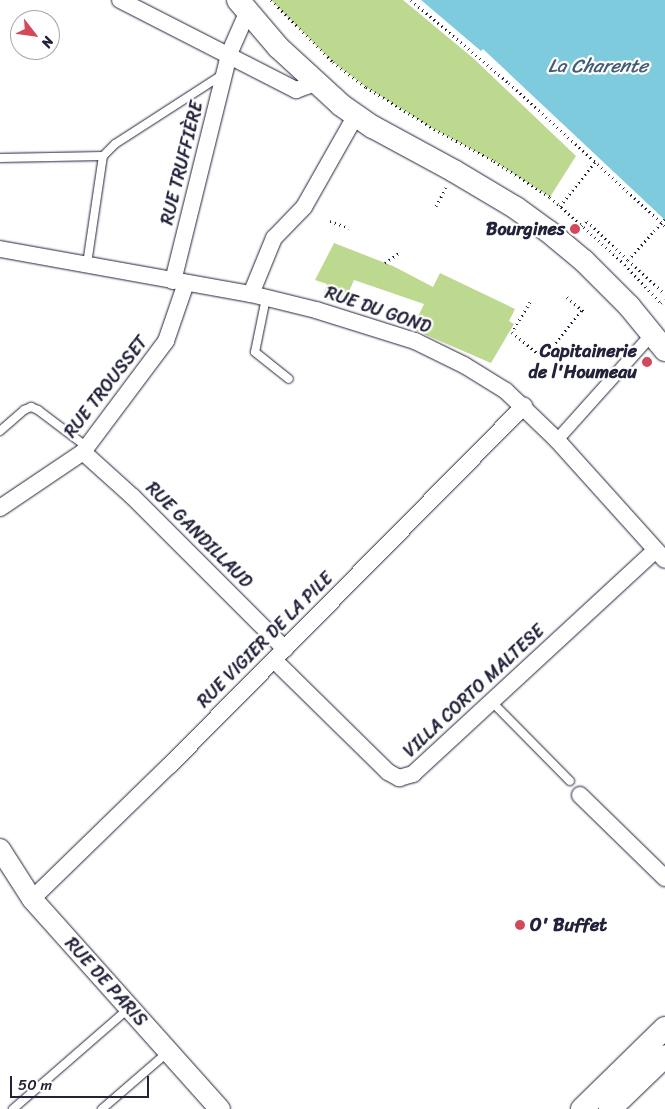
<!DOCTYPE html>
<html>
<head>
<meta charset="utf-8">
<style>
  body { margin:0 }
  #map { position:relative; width:665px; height:1109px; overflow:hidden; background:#fff; font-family:Sriracha,sans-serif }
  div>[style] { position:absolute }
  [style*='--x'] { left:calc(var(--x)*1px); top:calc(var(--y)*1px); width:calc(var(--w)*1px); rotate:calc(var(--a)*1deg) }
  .green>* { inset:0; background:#bdd88f }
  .water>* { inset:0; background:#7fcbde }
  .path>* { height:3px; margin-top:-1.5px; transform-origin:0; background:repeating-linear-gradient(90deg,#22223b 0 1px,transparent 0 5px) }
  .roads { filter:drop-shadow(0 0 1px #22223b) drop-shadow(0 0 1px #22223b) }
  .service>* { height:8px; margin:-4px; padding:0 4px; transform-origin:4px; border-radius:4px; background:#fff }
  .pedestrian>* { height:12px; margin:-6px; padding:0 6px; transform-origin:6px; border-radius:6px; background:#fff }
  .minor>* { height:16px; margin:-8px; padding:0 8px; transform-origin:8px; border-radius:8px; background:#fff }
  .tertiary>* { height:20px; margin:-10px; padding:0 10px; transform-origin:10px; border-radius:10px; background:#fff }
  .secondary>* { height:22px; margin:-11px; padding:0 11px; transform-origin:11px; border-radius:11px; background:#fff }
  .path-bridge>* { height:3px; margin-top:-1.5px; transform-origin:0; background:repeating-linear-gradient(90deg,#22223b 0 1px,transparent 0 5px) }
  .dots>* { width:14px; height:14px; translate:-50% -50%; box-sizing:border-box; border:2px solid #fff; border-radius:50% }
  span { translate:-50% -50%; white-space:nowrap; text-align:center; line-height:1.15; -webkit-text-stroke:4.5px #fff; paint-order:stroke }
  .street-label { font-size:18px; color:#22223b }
  .poi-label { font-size:18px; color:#22223b; font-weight:700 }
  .right { translate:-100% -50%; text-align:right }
  .left { translate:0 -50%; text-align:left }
  .water-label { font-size:19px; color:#435d74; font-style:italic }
  .north { position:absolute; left:10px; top:10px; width:50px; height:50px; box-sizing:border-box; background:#fff; border:1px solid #a7a7b1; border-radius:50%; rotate:120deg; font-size:14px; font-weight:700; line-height:20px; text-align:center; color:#22223b }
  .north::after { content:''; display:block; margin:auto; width:18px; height:22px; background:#d1495b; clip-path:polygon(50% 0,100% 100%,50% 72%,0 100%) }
  .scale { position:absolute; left:10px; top:1076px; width:139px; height:22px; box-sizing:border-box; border:2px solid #22223b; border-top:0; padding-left:6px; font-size:15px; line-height:18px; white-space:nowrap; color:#22223b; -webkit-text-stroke:4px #fff; paint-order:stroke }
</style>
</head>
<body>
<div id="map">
  <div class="green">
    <div style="clip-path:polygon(271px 0,403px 0,473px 58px,576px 156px,550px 197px,494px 161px,434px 129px,366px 87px,333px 62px)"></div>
    <div style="clip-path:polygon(334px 243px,393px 266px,433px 287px,440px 273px,515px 309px,509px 321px,514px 324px,491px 363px,412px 329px,424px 304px,354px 280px,344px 303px,322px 298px,327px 284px,315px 280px)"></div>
  </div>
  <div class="water">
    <div style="clip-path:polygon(421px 0,665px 0,665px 220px,483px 49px,481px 51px)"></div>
  </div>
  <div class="path">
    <div style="--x:271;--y:0;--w:88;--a:45"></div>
    <div style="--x:333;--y:62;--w:41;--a:37.1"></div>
    <div style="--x:366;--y:87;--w:80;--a:31.7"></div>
    <div style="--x:434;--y:129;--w:68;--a:28.1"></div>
    <div style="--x:494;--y:161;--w:67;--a:32.7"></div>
    <div style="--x:550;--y:197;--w:96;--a:42"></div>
    <div style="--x:621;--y:261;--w:58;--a:46.4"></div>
    <div style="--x:661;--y:303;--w:5;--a:-37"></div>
    <div style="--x:411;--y:0;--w:128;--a:40.3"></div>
    <div style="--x:509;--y:83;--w:212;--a:42.5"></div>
    <div style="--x:436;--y:206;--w:21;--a:-62"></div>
    <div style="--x:560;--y:206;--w:56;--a:-51.5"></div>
    <div style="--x:330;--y:221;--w:20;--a:20"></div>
    <div style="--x:582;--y:226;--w:7;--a:-45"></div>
    <div style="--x:587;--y:221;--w:57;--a:43.6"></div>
    <div style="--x:628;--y:260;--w:39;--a:-48"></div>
    <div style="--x:628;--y:260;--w:50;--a:42.6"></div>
    <div style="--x:385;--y:263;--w:17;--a:-36"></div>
    <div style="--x:567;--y:297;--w:23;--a:41"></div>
    <div style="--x:530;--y:302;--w:35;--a:121"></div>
    <div style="--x:512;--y:332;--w:40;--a:40"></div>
    <div style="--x:543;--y:358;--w:62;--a:-50.9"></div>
  </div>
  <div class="roads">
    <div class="service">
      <div style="--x:0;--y:158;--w:103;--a:-1.1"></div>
      <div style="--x:87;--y:264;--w:109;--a:-81.6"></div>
      <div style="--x:103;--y:156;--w:17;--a:-45"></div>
      <div style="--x:115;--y:144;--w:127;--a:-32.8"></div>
      <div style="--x:266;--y:298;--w:55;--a:101.5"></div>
      <div style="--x:255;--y:352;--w:43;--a:38.5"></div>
      <div style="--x:0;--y:431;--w:32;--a:-41"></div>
      <div style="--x:24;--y:410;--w:8;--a:-23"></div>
      <div style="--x:31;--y:407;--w:8;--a:23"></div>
      <div style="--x:38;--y:410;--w:61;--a:37.1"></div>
      <div style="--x:492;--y:702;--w:111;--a:45.4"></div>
      <div style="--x:13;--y:1109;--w:152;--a:-41"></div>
      <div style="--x:102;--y:1109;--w:87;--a:-40.8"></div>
    </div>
    <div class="pedestrian">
      <div style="--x:557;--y:440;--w:142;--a:-48.1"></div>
    </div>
    <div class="minor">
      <div style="--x:120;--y:0;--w:198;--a:27.1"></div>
      <div style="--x:296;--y:90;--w:20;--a:-20"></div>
      <div style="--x:0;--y:249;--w:255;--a:10.2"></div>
      <div style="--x:251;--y:294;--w:67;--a:13.8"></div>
      <div style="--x:316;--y:310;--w:104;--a:17.4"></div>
      <div style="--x:415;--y:341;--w:55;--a:26.1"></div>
      <div style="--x:464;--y:365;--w:49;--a:31.8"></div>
      <div style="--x:506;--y:391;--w:71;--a:43.9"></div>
      <div style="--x:557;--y:440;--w:161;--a:48"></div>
      <div style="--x:173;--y:281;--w:234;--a:-76.1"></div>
      <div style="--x:229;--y:54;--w:47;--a:-66.2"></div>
      <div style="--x:251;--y:294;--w:61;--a:-67.7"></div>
      <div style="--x:274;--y:238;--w:43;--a:-45.9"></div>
      <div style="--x:304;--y:207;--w:106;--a:-60.5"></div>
      <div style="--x:83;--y:452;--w:67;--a:42"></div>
      <div style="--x:133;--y:497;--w:215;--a:45"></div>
      <div style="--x:0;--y:508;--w:100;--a:-34"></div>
      <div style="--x:83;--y:452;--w:139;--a:-53.2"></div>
      <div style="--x:166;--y:341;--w:61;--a:-71"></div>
      <div style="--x:274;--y:660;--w:160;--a:44.5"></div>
      <div style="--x:388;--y:772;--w:13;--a:29"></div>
      <div style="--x:399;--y:778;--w:15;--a:-16"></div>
      <div style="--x:413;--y:774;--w:329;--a:-42.7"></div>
      <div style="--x:580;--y:795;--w:119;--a:44.3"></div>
      <div style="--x:32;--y:899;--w:191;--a:-44.2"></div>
      <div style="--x:169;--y:766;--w:506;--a:-45.4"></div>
    </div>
    <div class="tertiary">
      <div style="--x:0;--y:849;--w:59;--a:57.4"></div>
      <div style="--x:32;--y:899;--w:282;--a:48.2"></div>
    </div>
    <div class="secondary">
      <div style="--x:238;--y:0;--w:62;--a:49.6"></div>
      <div style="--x:278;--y:47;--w:86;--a:42.6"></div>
      <div style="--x:341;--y:105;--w:39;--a:35"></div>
      <div style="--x:373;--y:127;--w:92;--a:28.5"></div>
      <div style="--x:454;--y:171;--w:72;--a:30.8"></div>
      <div style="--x:516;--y:208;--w:39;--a:36"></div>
      <div style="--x:548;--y:231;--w:47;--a:39.8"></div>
      <div style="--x:584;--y:261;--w:64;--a:45"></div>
      <div style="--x:629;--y:306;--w:57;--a:50.7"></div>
      <div style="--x:582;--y:1109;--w:116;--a:-44.3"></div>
      <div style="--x:610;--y:1109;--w:76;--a:-43.9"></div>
    </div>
  </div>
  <div class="path-bridge">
    <div style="--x:654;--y:231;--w:16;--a:-47"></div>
  </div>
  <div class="dots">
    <div style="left:575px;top:229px;background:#d1495b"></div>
    <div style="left:647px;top:362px;background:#d1495b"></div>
    <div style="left:520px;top:925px;background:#d1495b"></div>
  </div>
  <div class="street-label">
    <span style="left:182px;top:163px;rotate:-76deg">RUE TRUFFIÈRE</span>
    <span style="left:378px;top:310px;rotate:19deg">RUE DU GOND</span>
    <span style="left:106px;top:387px;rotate:-52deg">RUE TROUSSET</span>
    <span style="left:199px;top:535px;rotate:45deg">RUE GANDILLAUD</span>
    <span style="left:265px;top:640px;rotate:-45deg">RUE VIGIER DE LA PILE</span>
    <span style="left:474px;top:691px;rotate:-43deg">VILLA CORTO MALTESE</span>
    <span style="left:106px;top:982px;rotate:48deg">RUE DE PARIS</span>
  </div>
  <div class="poi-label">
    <span class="right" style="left:565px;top:229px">Bourgines</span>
    <span class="right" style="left:637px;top:362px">Capitainerie<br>de l'Houmeau</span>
    <span class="left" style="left:530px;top:925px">O' Buffet</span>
  </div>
  <div class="water-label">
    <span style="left:598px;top:66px">La Charente</span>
  </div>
  <div class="north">N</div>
  <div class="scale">50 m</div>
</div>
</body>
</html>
